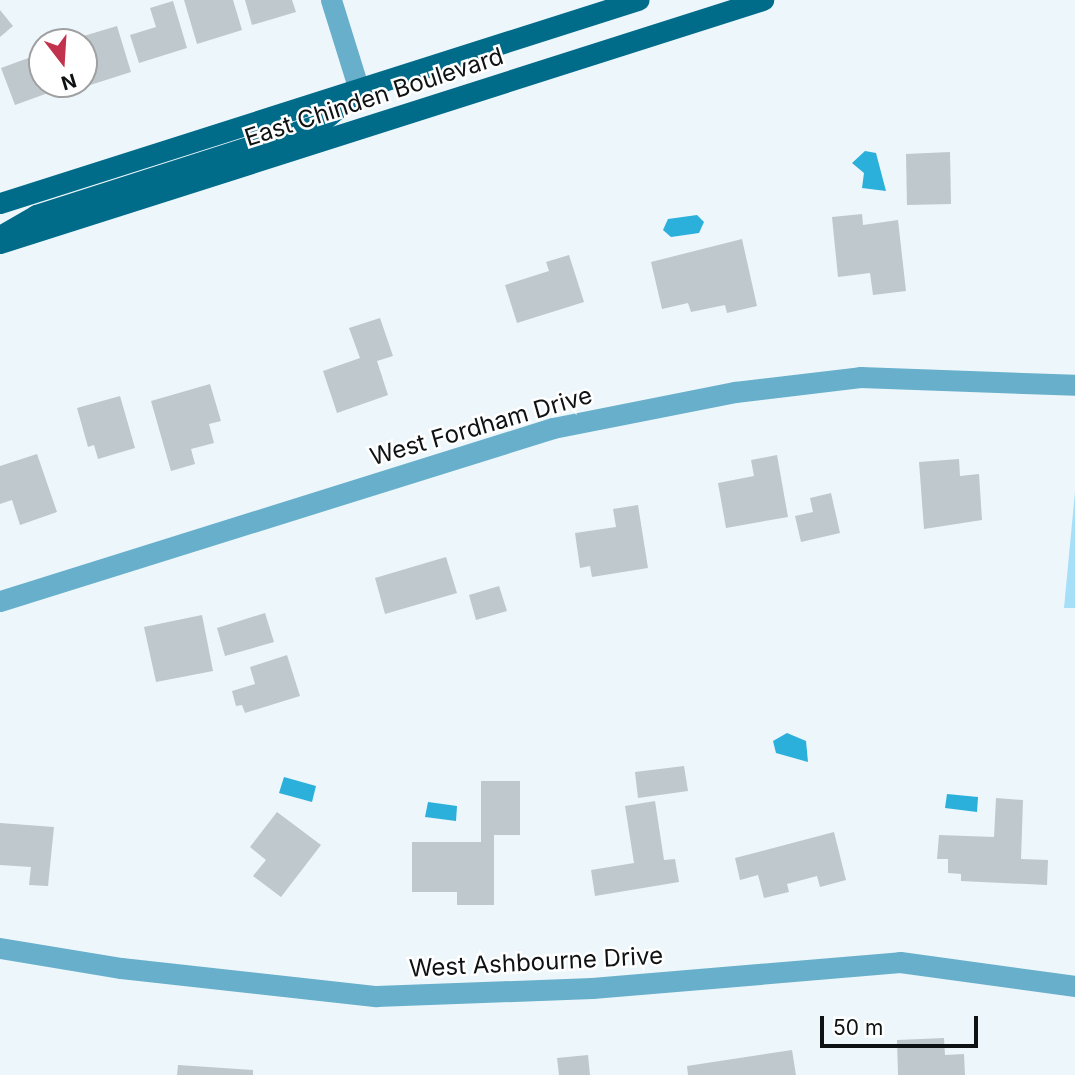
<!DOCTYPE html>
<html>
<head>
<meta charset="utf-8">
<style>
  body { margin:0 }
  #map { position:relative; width:1075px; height:1075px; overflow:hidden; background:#edf6fb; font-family:Inter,sans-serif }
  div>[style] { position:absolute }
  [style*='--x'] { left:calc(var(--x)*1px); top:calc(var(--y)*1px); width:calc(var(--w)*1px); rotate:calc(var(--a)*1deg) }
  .green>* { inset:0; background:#a5e0f8 }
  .water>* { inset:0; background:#2bafdb }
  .building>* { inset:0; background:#bfc8cc }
  .street>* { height:21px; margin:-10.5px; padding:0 10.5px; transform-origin:10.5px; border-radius:10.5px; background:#67afcb }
  .primary>* { height:21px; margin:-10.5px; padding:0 10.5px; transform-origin:10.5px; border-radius:10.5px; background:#016c8a }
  span { translate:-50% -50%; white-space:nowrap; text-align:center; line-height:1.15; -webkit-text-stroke:5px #fff; paint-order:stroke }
  .street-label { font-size:24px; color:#0f1213 }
  .north { position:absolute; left:28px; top:28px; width:70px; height:70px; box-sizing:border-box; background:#fff; border:2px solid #9fa0a1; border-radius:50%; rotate:163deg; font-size:19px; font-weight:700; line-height:28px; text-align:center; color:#0f1213 }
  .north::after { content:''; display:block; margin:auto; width:24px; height:32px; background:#c3324c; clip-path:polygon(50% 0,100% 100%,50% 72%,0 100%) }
  .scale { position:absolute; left:820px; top:1016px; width:158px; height:32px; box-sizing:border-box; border:4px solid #0f1213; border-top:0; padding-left:9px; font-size:21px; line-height:24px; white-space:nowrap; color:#0f1213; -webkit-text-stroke:5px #fff; paint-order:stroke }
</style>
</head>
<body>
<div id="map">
  <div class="green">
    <div style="clip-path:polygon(1075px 492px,1075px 608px,1064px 608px)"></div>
  </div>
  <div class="water">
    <div style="clip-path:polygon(865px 151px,876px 153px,886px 191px,862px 188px,864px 173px,852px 163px)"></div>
    <div style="clip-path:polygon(697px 215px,704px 222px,699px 233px,671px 237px,663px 230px,668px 219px)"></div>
    <div style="clip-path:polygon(787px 733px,806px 741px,808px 762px,776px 753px,773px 741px)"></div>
    <div style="clip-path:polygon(284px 777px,316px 786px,312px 802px,279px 793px)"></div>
    <div style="clip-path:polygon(947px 794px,978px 797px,977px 812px,945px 808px)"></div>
    <div style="clip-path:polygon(428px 802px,457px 806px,456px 821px,425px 817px)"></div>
  </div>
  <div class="building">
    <div style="clip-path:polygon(184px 0,233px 0,242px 30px,197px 44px)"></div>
    <div style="clip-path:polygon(245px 0,292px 0,296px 12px,252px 25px)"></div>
    <div style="clip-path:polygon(173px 1px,187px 48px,139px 63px,130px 35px,156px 27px,150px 8px)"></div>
    <div style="clip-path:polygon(0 10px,13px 26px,0 37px)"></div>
    <div style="clip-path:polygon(117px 26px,131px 72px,84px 87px,84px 42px,67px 41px)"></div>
    <div style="clip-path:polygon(42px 53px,42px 84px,57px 84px,59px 89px,15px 105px,1px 68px)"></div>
    <div style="clip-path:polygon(950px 152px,951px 204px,907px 205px,906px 154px)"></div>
    <div style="clip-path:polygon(862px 214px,863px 225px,898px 220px,906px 291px,873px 295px,870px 273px,838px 277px,832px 217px)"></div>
    <div style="clip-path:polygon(742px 239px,757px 306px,727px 313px,725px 305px,691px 312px,688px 303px,662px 309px,651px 262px)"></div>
    <div style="clip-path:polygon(569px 255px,584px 302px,517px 323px,505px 285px,549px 271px,546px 262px)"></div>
    <div style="clip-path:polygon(380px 318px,393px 356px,377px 361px,388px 395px,337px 413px,323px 371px,360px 358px,349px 328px)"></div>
    <div style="clip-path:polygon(210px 384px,221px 421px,209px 424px,214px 443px,191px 449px,195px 464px,171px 471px,151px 401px)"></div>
    <div style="clip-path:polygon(120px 396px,135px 448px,98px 459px,94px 445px,88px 447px,77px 408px)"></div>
    <div style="clip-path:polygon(37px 454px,57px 512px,20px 525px,12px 500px,0 504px,0 466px)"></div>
    <div style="clip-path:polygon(777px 455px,788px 517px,726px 528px,718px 483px,754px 476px,751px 460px)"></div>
    <div style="clip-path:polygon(959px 459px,960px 476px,979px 474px,982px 520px,924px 529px,919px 462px)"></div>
    <div style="clip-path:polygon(831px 493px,840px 533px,801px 542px,795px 516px,813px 512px,810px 498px)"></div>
    <div style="clip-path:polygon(638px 505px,648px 568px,592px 577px,590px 566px,580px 568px,575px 533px,616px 527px,613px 509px)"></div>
    <div style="clip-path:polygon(446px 557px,457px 593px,385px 614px,375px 578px)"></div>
    <div style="clip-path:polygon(499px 586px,507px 611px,476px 620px,469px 595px)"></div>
    <div style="clip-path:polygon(265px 613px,274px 642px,225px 656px,217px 628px)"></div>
    <div style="clip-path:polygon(202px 615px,213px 671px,156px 682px,144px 627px)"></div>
    <div style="clip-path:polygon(287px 655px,300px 696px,245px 713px,242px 705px,236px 706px,232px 691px,255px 684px,250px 667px)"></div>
    <div style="clip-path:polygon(684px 766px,688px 791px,638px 798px,635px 772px)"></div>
    <div style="clip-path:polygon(481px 781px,520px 781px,520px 835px,494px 835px,494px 905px,457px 905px,457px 892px,412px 892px,412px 842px,481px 842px)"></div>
    <div style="clip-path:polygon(996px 798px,1023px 800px,1021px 859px,1048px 860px,1047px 885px,961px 881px,961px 874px,948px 873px,948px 859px,937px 859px,939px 835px,994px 837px)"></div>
    <div style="clip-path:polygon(655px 801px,664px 860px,675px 859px,679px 882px,595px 896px,591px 870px,634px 863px,625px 806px)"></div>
    <div style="clip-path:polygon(277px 812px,321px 845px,281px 897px,253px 876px,266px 860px,250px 847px)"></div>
    <div style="clip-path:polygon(0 823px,54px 827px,48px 886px,29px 885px,31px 867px,0 865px)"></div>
    <div style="clip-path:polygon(834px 832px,846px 880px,820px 887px,817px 876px,787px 884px,789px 892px,764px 898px,758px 875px,740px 880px,735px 858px)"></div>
    <div style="clip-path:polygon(944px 1038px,945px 1055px,964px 1054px,965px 1075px,898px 1075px,897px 1040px)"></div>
    <div style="clip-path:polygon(792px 1050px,796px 1075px,688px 1075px,687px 1066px)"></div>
    <div style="clip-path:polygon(588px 1055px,590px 1075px,559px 1075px,557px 1058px)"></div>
    <div style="clip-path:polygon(178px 1065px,253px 1070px,253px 1075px,177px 1075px)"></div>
  </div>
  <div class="street">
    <div style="--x:331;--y:0;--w:94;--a:72.7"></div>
    <div style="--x:0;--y:601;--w:579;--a:-17.37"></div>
    <div style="--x:553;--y:428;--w:186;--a:-11.2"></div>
    <div style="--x:735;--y:392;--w:126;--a:-6.8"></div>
    <div style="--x:860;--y:377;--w:215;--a:2.1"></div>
    <div style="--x:0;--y:948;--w:123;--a:9.4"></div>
    <div style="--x:121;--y:968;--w:257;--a:6.3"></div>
    <div style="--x:376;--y:996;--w:216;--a:-2.1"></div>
    <div style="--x:592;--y:988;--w:309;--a:-4.8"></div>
    <div style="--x:900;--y:962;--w:177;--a:7.8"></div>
  </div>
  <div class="primary">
    <div style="--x:0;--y:203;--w:670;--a:-17.65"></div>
    <div style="--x:5;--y:233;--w:36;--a:-30"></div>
    <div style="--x:36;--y:215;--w:297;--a:-17.8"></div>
    <div style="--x:319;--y:124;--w:45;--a:-40.5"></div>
    <div style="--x:0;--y:243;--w:801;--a:-17.67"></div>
  </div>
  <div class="street-label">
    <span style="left:374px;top:97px;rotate:-18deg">East Chinden Boulevard</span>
    <span style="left:481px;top:426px;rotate:-16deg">West Fordham Drive</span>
    <span style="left:536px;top:962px;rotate:-3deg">West Ashbourne Drive</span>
  </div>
  <div class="north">N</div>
  <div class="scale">50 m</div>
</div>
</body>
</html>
